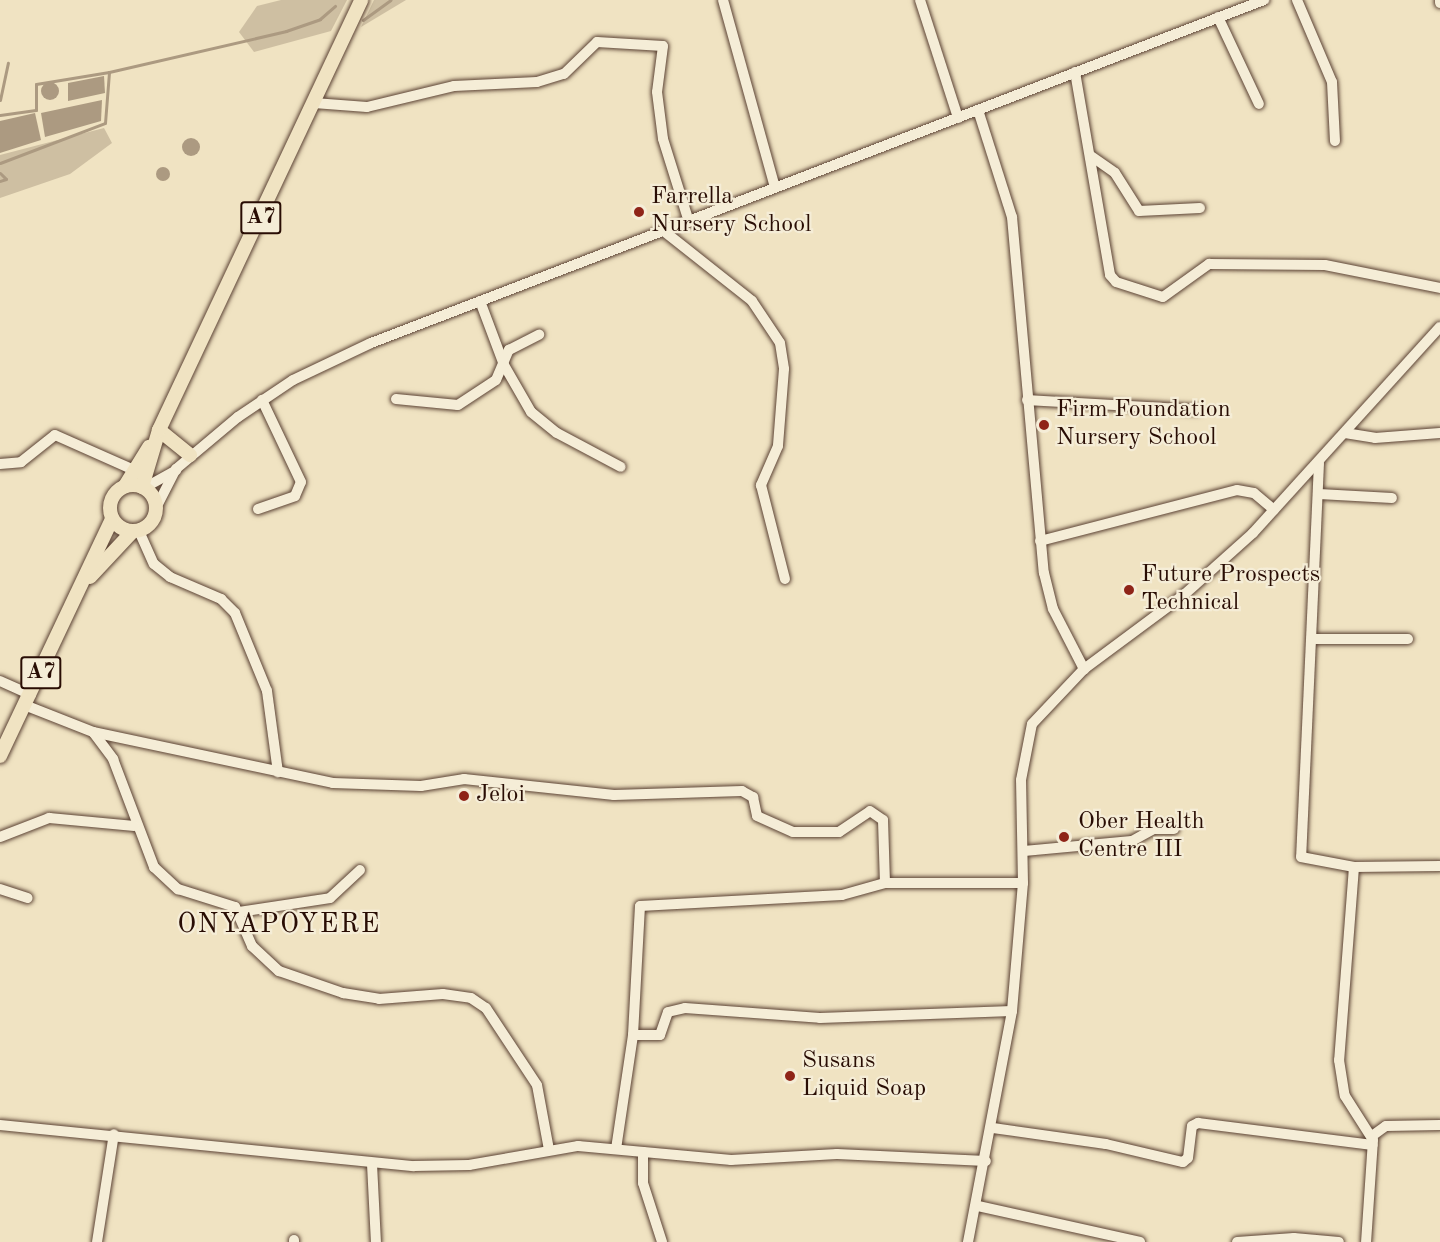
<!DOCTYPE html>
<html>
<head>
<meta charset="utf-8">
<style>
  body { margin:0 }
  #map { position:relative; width:1440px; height:1242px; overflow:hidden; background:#f0e3c2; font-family:"Old Standard TT",serif }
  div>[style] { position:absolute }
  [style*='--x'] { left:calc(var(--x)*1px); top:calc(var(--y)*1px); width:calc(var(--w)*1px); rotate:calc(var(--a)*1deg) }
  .green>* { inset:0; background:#cebfa2 }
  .water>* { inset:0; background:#ac9a81 }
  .round { border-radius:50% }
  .stream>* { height:3px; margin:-1.5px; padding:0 1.5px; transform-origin:1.5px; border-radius:1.5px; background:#ac9a81 }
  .roads { filter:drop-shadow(0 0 2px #5b4234) drop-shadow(0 0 2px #5b4234) }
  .minor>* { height:10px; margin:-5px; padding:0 5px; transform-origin:5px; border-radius:5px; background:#f5edd7 }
  .major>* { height:14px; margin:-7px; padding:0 7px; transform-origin:7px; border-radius:7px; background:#f0e3c2 }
  .major>.ring { margin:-7px; padding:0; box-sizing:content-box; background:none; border:14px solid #f0e3c2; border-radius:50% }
  .dots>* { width:16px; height:16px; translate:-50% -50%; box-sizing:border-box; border:3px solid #f5edd7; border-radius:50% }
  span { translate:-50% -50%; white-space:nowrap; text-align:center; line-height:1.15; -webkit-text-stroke:4.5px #f5edd7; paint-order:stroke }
  .shield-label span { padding:2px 4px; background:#f5edd7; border:2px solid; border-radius:4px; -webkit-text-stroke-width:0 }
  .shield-label { font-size:22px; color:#290d04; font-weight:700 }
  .poi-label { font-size:24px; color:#290d04 }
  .left { translate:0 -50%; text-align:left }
  .quarter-label { font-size:27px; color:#290d04; letter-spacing:1.5px }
</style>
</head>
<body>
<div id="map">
  <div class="green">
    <div style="clip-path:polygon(281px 0,347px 0,331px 31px,254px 52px,239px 32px,257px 6px)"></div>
    <div style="clip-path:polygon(374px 0,406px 0,361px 27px)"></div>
    <div style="clip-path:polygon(104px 128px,112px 143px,70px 174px,0 198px,0 155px)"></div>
  </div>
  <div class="water">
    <div style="clip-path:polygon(104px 76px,105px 93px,68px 101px,68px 83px)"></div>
    <div class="round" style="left:41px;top:82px;width:18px;height:18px"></div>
    <div style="clip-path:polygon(102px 100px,101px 121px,45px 137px,41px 113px)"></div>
    <div style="clip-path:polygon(35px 113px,41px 140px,0 153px,0 121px)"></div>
    <div class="round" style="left:182px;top:138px;width:18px;height:18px"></div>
    <div class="round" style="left:156px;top:167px;width:14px;height:14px"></div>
  </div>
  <div class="stream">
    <div style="--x:363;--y:20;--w:34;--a:-36"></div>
    <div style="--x:0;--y:100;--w:38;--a:-78"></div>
    <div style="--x:0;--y:115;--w:36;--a:-8"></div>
    <div style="--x:36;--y:110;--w:26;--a:-90"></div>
    <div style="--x:36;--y:84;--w:74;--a:-9.3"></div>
    <div style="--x:0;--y:163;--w:112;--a:-20.9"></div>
    <div style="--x:105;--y:123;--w:51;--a:-85.5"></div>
    <div style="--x:109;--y:72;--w:182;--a:-13"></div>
    <div style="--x:286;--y:31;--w:36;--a:-19"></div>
    <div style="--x:320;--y:19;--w:20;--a:-41"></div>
    <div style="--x:0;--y:173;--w:8;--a:45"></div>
    <div style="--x:6;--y:179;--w:6;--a:162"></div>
  </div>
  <div class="roads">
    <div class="minor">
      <div style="--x:723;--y:0;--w:194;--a:74.5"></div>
      <div style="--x:920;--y:0;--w:124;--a:72.1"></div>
      <div style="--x:1297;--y:0;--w:89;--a:66.9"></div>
      <div style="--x:1332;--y:82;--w:59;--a:87.1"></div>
      <div style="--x:1440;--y:0;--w:3;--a:90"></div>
      <div style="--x:1218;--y:17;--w:96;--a:64.8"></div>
      <div style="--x:1075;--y:72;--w:206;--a:80.2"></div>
      <div style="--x:1110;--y:275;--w:9;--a:49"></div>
      <div style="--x:1116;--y:282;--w:49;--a:17.7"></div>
      <div style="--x:1163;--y:297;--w:57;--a:-35.7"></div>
      <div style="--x:1209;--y:264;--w:116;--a:0.5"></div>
      <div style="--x:1325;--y:265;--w:117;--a:11.3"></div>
      <div style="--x:314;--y:103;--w:53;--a:4.3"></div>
      <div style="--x:367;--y:107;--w:89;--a:-13.6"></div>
      <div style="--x:454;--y:86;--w:83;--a:-2.8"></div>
      <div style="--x:537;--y:82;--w:28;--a:-17"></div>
      <div style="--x:564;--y:74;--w:46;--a:-44.1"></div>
      <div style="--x:597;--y:42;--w:66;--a:3.5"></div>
      <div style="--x:663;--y:46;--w:46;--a:97.4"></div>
      <div style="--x:657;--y:92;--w:47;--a:82.7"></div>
      <div style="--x:663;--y:139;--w:87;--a:72.6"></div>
      <div style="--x:978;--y:110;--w:112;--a:72.4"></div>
      <div style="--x:1012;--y:217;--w:357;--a:84.9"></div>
      <div style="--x:1044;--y:573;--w:37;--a:76"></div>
      <div style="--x:1053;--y:609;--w:68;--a:62.7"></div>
      <div style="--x:1091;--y:156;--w:29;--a:35"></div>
      <div style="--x:1115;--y:173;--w:45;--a:57.7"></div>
      <div style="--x:1139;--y:211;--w:61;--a:-2.8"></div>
      <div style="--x:665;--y:232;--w:111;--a:38.4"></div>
      <div style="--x:752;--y:301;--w:50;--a:56.3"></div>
      <div style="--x:780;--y:343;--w:26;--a:81"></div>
      <div style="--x:784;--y:369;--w:77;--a:94.5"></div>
      <div style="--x:778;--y:446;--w:43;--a:113.6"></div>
      <div style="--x:761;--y:485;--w:97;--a:75.7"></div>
      <div style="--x:480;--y:301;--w:68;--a:69.4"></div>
      <div style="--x:504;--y:365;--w:54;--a:60.1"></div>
      <div style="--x:531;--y:412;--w:33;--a:39"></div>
      <div style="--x:557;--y:433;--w:72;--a:28"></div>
      <div style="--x:396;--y:399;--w:62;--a:5.5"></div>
      <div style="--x:458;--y:405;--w:45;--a:-33.3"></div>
      <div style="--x:496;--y:380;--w:33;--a:-67"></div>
      <div style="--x:509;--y:350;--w:34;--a:-27"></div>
      <div style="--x:1027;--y:400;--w:171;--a:3.3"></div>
      <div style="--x:1345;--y:433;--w:30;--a:9"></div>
      <div style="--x:1375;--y:438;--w:65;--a:-4.4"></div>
      <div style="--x:1319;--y:463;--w:394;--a:92.6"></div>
      <div style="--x:1301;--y:857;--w:54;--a:10.7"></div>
      <div style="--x:1354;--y:867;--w:86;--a:-0.7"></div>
      <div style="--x:0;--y:464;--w:21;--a:-5"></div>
      <div style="--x:21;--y:462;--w:43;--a:-38.5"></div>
      <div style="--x:55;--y:435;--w:86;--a:23.9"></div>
      <div style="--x:144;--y:488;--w:37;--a:-29"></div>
      <div style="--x:1319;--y:494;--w:73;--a:3.1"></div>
      <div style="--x:156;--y:508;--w:44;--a:-62.9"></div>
      <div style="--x:176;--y:469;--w:81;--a:-40"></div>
      <div style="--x:238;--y:417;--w:66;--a:-33.9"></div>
      <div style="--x:293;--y:380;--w:86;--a:-25.4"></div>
      <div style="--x:371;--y:343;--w:957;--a:-21.01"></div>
      <div style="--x:258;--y:509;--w:39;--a:-19"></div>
      <div style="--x:295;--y:496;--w:15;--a:-67"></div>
      <div style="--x:301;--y:482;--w:91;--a:-115.4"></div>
      <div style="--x:139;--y:531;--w:36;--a:66"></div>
      <div style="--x:154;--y:564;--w:21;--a:39"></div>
      <div style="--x:170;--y:577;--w:56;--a:23.3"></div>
      <div style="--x:221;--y:599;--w:20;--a:45"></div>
      <div style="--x:235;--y:613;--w:84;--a:67.7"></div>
      <div style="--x:267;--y:691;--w:82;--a:82.3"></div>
      <div style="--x:1040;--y:541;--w:203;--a:-14.5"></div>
      <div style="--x:1237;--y:490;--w:17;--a:10"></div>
      <div style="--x:1254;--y:493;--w:26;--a:40"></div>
      <div style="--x:1312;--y:639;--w:96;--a:0"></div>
      <div style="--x:0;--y:681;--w:34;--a:24"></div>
      <div style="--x:27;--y:706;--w:71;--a:21.5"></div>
      <div style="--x:93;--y:732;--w:245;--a:12"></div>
      <div style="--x:333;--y:783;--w:88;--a:2"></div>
      <div style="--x:421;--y:786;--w:44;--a:-9.2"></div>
      <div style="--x:464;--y:779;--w:151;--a:6.1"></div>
      <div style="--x:614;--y:795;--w:128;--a:-1.8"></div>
      <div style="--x:742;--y:791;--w:13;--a:29"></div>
      <div style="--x:753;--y:797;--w:19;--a:78"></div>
      <div style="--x:757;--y:816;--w:39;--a:24"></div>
      <div style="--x:793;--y:832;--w:46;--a:0"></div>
      <div style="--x:839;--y:832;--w:37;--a:-34"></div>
      <div style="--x:870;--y:811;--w:16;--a:35"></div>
      <div style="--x:883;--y:820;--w:63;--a:88.2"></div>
      <div style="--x:93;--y:732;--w:34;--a:53"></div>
      <div style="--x:113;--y:759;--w:116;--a:69.2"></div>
      <div style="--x:154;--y:867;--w:33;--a:43"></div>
      <div style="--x:178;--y:889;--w:60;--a:17.5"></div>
      <div style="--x:235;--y:907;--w:43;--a:66.4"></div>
      <div style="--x:252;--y:946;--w:37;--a:43"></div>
      <div style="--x:279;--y:971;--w:68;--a:19"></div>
      <div style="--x:343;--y:993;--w:36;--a:9"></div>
      <div style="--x:379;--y:999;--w:64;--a:-4.5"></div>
      <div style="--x:443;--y:994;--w:28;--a:8"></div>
      <div style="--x:471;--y:998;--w:18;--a:34"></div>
      <div style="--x:486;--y:1008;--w:92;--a:56.5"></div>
      <div style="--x:537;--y:1085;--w:66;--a:79.5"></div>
      <div style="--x:0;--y:837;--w:53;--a:-21.2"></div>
      <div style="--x:49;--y:818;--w:86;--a:5.3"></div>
      <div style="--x:1024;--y:851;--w:108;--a:-5.3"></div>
      <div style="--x:1132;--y:841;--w:25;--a:-29"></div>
      <div style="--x:1154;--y:829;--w:20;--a:0"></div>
      <div style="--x:1354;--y:867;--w:194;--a:94.4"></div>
      <div style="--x:1339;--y:1060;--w:36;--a:81"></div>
      <div style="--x:1345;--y:1096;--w:52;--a:57.5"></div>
      <div style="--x:1373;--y:1140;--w:102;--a:93.9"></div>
      <div style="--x:0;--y:889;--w:29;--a:18"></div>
      <div style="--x:239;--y:912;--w:92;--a:-8.7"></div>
      <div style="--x:330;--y:898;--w:41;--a:-43"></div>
      <div style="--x:633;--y:1035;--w:27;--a:0"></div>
      <div style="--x:660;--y:1035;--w:24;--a:-71"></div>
      <div style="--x:668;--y:1012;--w:17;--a:-13"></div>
      <div style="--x:685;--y:1008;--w:135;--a:4.2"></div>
      <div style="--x:820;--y:1018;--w:192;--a:-2.1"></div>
      <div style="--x:0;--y:1125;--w:416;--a:5.7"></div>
      <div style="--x:414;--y:1166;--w:55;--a:-1"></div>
      <div style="--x:469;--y:1165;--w:111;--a:-9.9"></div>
      <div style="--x:578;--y:1146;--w:154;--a:5.2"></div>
      <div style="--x:731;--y:1160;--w:106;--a:-3.2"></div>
      <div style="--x:837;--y:1154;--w:149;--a:2.7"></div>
      <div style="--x:993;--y:1128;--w:114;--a:8.1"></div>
      <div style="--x:1106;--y:1144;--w:79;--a:13.2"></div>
      <div style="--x:1183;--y:1162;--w:6;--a:-39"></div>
      <div style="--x:1188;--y:1158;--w:32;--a:-83"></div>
      <div style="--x:1192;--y:1126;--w:7;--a:-27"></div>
      <div style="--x:1198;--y:1123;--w:176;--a:7.2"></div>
      <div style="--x:1372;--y:1136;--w:17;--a:-36"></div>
      <div style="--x:1386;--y:1126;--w:54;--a:-1.1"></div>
      <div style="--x:616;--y:1149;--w:115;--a:-81.5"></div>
      <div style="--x:633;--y:1035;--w:129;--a:-86.9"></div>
      <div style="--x:640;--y:906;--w:202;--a:-3.1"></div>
      <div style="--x:842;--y:895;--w:45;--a:-15.6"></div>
      <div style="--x:885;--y:883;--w:138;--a:0"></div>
      <div style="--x:643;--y:1152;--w:31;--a:90"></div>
      <div style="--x:643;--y:1183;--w:62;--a:72.1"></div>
      <div style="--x:372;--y:1164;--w:78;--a:87.1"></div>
      <div style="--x:978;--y:1206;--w:166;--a:12.5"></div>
      <div style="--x:294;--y:1240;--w:2;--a:90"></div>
      <div style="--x:97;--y:1242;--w:109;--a:-81.1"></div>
      <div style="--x:968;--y:1242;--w:235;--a:-79.2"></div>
      <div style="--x:1012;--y:1011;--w:128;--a:-85.1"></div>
      <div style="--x:1023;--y:883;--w:103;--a:-91.1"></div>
      <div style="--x:1021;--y:780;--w:57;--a:-78.9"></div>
      <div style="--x:1032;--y:724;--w:76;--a:-46.6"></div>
      <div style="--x:1084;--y:669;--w:126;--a:-36.6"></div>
      <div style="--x:1185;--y:594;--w:91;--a:-41.9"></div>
      <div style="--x:1253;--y:533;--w:278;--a:-47.8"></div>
      <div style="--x:1237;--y:1242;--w:57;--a:-4"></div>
      <div style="--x:1294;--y:1238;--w:45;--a:5.1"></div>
    </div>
    <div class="major">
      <div style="--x:159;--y:430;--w:40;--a:39"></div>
      <div class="ring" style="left:110px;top:485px;width:32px;height:32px"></div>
      <div style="--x:125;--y:486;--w:46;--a:-58.4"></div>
      <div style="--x:142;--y:487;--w:59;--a:-73.4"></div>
      <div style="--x:159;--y:430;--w:475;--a:-64.8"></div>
      <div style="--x:90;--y:577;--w:62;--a:-47"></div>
      <div style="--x:0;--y:756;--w:262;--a:-64.7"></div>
    </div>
  </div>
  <div class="dots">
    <div style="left:639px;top:212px;background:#8f2418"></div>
    <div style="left:1044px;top:425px;background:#8f2418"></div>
    <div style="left:1129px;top:590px;background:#8f2418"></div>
    <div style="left:464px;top:796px;background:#8f2418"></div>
    <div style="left:1064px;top:837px;background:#8f2418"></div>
    <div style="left:790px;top:1076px;background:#8f2418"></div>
  </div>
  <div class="shield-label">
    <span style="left:261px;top:218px">A7</span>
    <span style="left:41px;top:673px">A7</span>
  </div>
  <div class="poi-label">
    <span class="left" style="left:651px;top:212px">Farrella<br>Nursery School</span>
    <span class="left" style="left:1056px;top:425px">Firm Foundation<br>Nursery School</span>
    <span class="left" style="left:1141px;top:590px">Future Prospects<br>Technical</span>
    <span class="left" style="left:476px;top:796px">Jeloi</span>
    <span class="left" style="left:1078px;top:837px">Ober Health<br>Centre III</span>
    <span class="left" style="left:802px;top:1076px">Susans<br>Liquid Soap</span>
  </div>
  <div class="quarter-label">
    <span style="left:279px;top:925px">ONYAPOYERE</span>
  </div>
</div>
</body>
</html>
